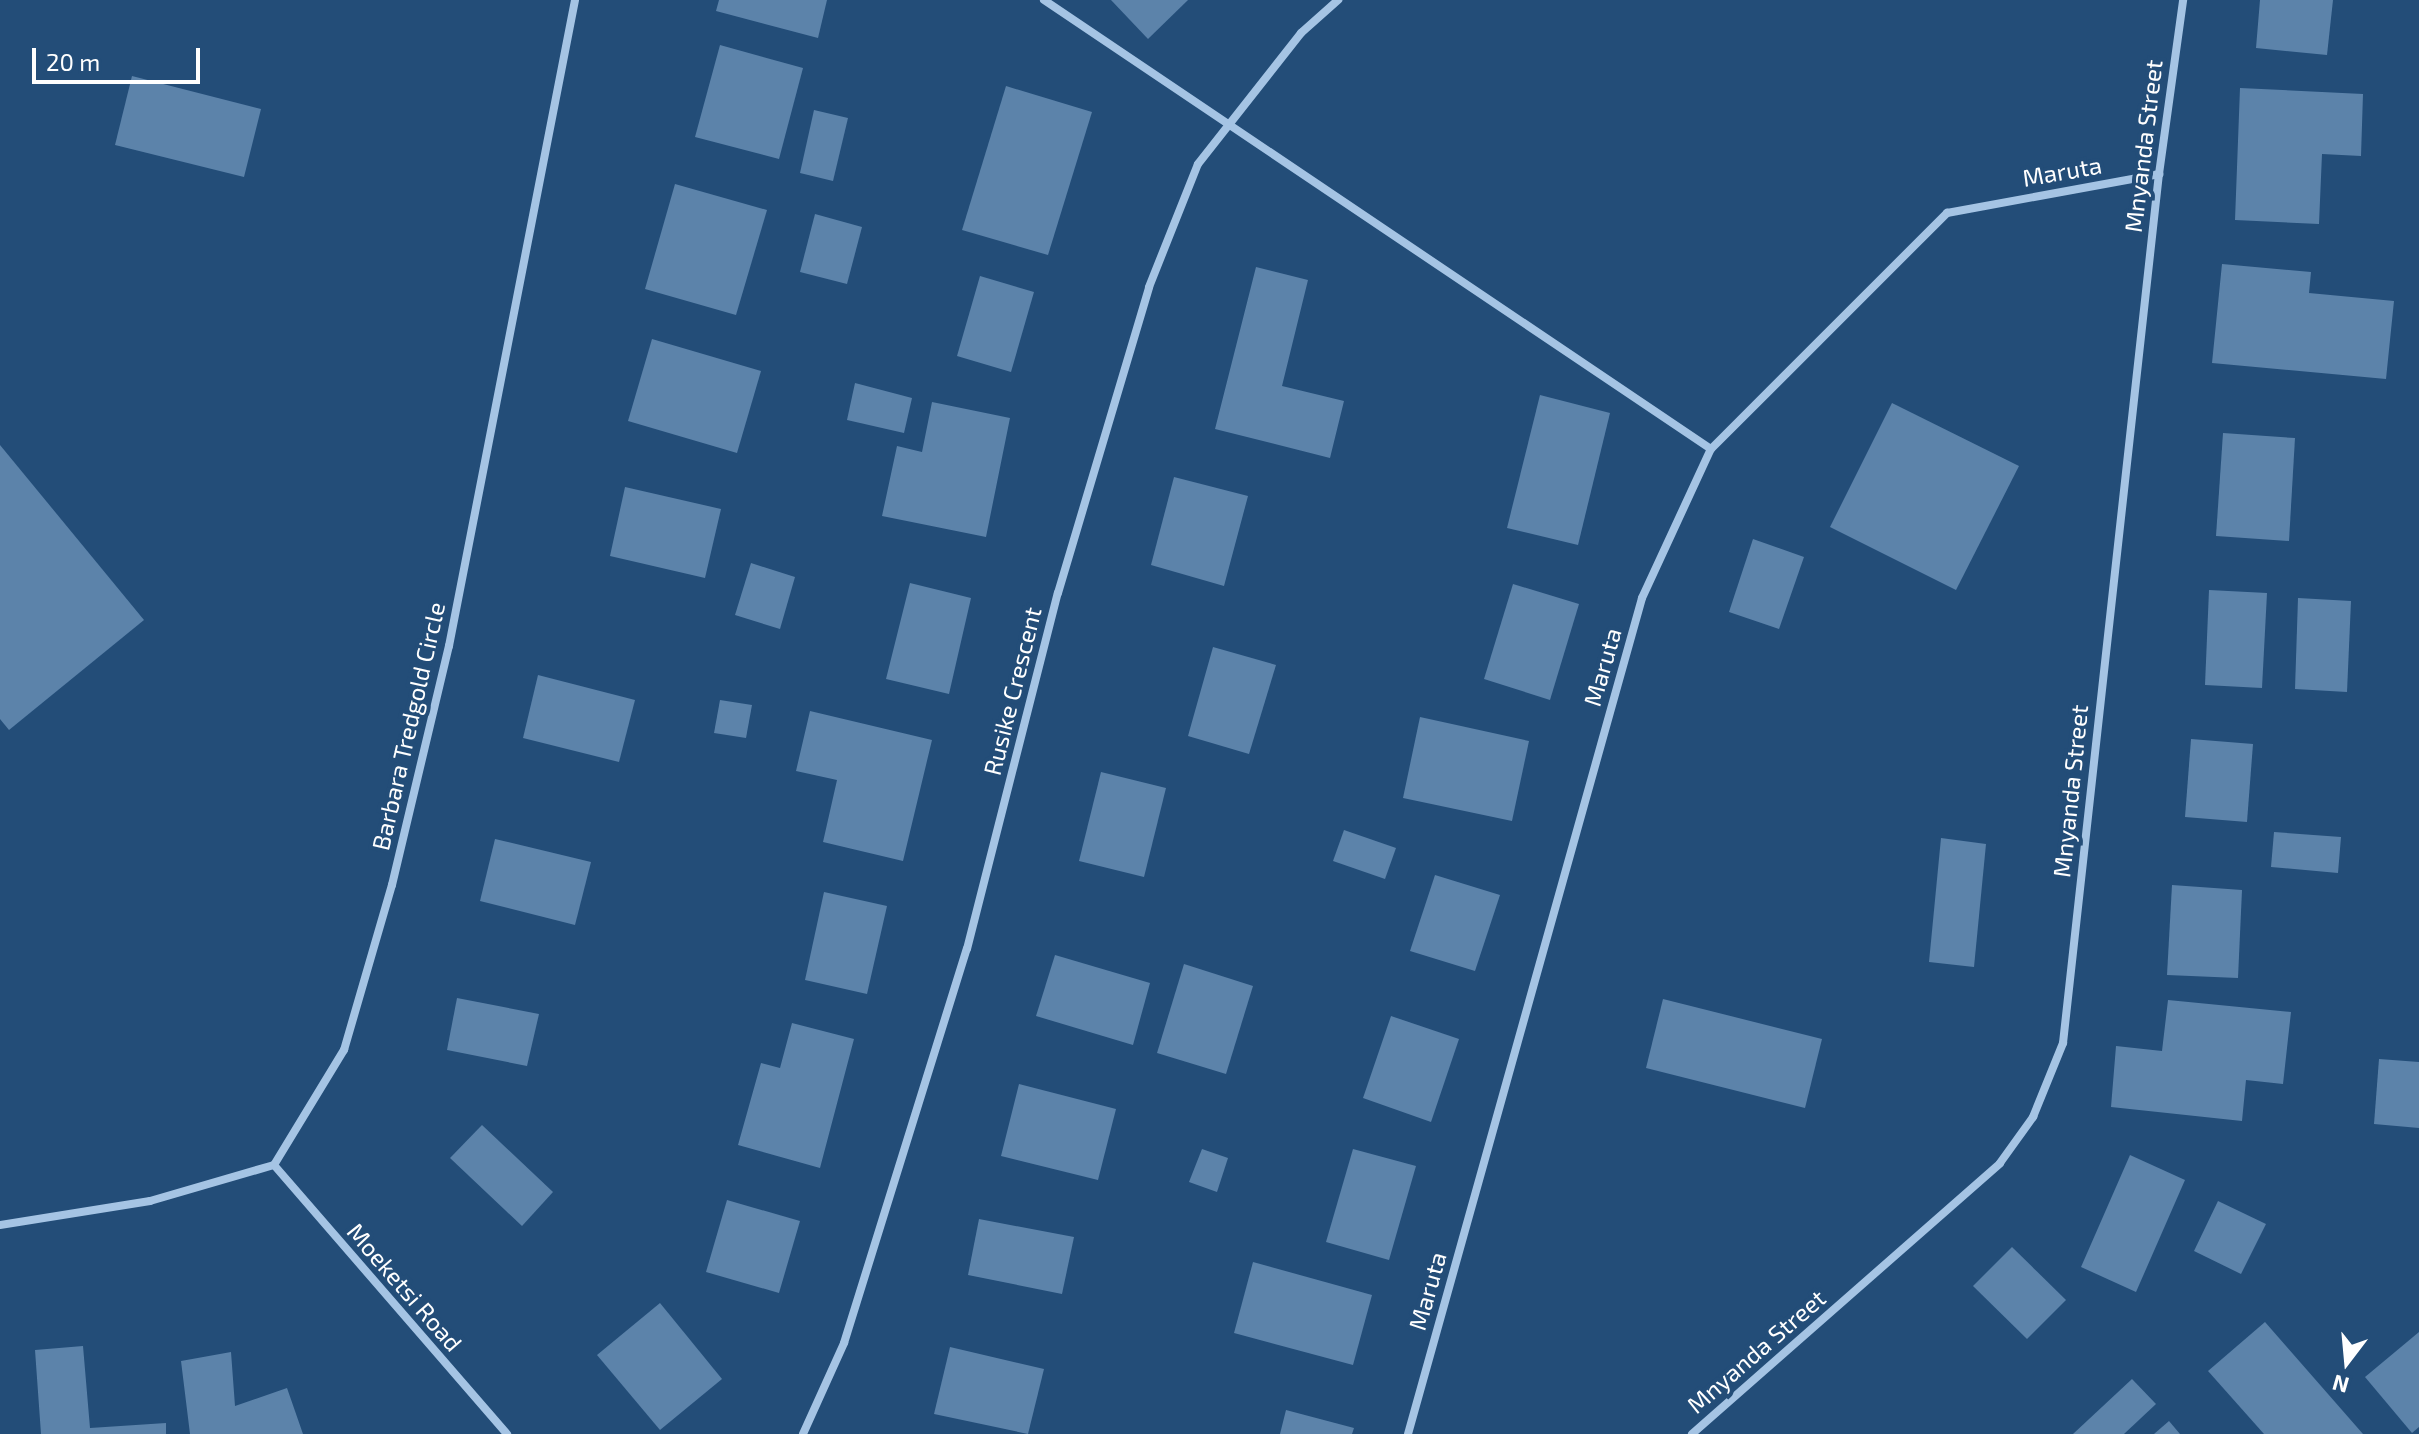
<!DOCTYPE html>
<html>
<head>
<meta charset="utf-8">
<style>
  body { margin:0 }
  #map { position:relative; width:2419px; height:1434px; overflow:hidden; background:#234d78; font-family:"Exo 2",sans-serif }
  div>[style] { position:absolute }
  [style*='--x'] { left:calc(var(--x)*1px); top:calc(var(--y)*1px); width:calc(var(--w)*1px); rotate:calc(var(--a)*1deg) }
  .building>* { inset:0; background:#5c83aa }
  .street>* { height:8px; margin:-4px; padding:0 4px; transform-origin:4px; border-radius:4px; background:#a5c4e4 }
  span { translate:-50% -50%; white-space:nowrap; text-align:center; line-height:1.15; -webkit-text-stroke:8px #234d78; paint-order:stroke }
  .street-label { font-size:24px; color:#fff }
  .north { position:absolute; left:2307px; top:1322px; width:80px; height:80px; -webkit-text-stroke:6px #234d78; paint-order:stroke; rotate:196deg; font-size:22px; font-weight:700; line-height:32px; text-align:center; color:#fff }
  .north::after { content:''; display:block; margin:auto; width:28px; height:36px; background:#fff; clip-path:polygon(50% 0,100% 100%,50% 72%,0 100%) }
  .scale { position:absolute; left:32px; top:48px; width:168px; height:36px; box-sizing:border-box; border:4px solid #fff; border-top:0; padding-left:10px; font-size:24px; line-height:28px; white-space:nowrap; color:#fff; -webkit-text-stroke:6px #234d78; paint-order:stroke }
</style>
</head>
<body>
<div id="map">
  <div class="building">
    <div style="clip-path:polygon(719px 0,827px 0,818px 38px,716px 11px)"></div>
    <div style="clip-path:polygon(1111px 0,1188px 0,1148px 39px)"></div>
    <div style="clip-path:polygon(2260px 0,2333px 0,2327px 55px,2256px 48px)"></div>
    <div style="clip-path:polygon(720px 45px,803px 68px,779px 159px,695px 137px)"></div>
    <div style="clip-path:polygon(132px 76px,261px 109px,244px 177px,115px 145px)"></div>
    <div style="clip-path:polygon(1006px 86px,1092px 112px,1048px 255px,962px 230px)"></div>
    <div style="clip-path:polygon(2240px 88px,2363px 94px,2361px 156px,2322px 154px,2319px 224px,2235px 220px)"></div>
    <div style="clip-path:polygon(814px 110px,848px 118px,833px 181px,800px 173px)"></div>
    <div style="clip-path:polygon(675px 184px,767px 210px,736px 315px,645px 289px)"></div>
    <div style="clip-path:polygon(815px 214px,862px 227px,847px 284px,800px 272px)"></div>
    <div style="clip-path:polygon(2222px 264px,2311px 272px,2309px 293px,2394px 301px,2386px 379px,2212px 363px)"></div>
    <div style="clip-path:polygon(1256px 267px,1308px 280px,1282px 386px,1344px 401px,1330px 458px,1215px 429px)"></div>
    <div style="clip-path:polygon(980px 276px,1034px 292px,1011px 372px,957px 356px)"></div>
    <div style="clip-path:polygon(652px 339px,761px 371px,737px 453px,628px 421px)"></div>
    <div style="clip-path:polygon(855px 383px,912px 398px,904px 433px,847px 420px)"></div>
    <div style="clip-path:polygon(1540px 395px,1610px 413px,1578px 545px,1507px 528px)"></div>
    <div style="clip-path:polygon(932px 402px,1010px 418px,986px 537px,882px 516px,897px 446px,922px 452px)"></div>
    <div style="clip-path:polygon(1892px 403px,2019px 466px,1956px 590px,1830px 527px)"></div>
    <div style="clip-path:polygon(2223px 433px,2295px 438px,2289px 541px,2216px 536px)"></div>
    <div style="clip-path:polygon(0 445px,144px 620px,9px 730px,0 719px)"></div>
    <div style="clip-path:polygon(1174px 477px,1248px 496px,1224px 586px,1151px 565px)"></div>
    <div style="clip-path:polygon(625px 487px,721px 509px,705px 578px,610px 556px)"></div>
    <div style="clip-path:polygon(1753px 539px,1804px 557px,1779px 629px,1729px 612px)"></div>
    <div style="clip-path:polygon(751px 563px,795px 577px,780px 629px,735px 615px)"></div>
    <div style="clip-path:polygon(910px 583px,971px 598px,949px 694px,886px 679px)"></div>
    <div style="clip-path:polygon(1513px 584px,1579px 604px,1550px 700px,1484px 679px)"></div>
    <div style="clip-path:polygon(2209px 590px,2267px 593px,2262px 688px,2205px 685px)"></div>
    <div style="clip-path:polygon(2298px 598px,2351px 601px,2347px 692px,2295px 689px)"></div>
    <div style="clip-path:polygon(1213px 647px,1276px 665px,1249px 754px,1188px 736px)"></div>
    <div style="clip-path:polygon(538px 675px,635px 700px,619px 762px,523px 738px)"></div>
    <div style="clip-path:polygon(720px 700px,752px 705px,746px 738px,714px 733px)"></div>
    <div style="clip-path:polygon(810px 711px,932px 740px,903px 861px,823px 842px,837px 780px,796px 771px)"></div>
    <div style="clip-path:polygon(1420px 717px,1529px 741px,1512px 821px,1403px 798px)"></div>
    <div style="clip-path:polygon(2191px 739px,2253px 744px,2247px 822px,2185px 817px)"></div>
    <div style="clip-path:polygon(1101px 772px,1166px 788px,1144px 877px,1079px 861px)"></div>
    <div style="clip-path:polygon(1344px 830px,1396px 848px,1385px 879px,1333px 861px)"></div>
    <div style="clip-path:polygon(2274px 832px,2341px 837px,2338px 873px,2271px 867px)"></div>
    <div style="clip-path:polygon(1941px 838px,1986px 844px,1974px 967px,1929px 962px)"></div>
    <div style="clip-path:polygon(495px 839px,591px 862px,575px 925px,480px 901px)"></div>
    <div style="clip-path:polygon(1435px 875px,1500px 895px,1475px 971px,1410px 951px)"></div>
    <div style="clip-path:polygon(2172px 885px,2242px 890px,2238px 978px,2167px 975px)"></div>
    <div style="clip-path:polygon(824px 892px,887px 906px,867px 994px,805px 980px)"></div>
    <div style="clip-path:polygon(1055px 955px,1150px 983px,1133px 1045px,1036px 1016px)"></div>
    <div style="clip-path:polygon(1184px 964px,1253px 986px,1226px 1074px,1157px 1053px)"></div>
    <div style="clip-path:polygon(457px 998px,539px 1014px,527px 1066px,447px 1050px)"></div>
    <div style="clip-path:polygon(1663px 999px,1822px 1039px,1805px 1108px,1646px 1068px)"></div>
    <div style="clip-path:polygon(2168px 1000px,2291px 1012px,2283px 1084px,2246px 1080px,2242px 1121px,2111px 1107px,2116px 1046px,2162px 1051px)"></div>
    <div style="clip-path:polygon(1391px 1016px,1459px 1039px,1431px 1122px,1363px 1098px)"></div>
    <div style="clip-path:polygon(792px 1023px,854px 1039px,820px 1168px,738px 1145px,761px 1063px,780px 1068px)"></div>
    <div style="clip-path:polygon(2379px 1059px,2419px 1062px,2419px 1128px,2374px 1124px)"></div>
    <div style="clip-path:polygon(1019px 1084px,1116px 1109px,1098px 1180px,1001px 1156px)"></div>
    <div style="clip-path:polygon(482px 1125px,553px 1192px,522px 1226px,450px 1158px)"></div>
    <div style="clip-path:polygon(1202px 1149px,1228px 1158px,1217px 1192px,1189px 1182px)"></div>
    <div style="clip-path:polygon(1353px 1149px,1416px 1166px,1389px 1260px,1326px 1242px)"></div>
    <div style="clip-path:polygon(2130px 1155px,2185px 1180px,2136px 1292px,2081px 1267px)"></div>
    <div style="clip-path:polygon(727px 1200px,800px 1221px,779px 1293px,706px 1272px)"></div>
    <div style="clip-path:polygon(2218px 1201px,2266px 1224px,2241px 1274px,2194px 1251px)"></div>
    <div style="clip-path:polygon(979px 1219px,1074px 1237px,1062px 1294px,968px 1275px)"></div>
    <div style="clip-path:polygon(2012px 1247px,2066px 1300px,2027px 1339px,1973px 1286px)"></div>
    <div style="clip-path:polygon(1253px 1262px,1372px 1295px,1353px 1365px,1234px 1333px)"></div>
    <div style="clip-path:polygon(660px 1303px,722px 1379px,660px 1430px,597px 1355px)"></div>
    <div style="clip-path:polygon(2265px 1322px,2363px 1434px,2264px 1434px,2208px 1371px)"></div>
    <div style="clip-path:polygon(2419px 1332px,2419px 1427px,2412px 1433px,2365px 1377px)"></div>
    <div style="clip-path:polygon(83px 1346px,90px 1428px,166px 1423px,166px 1434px,41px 1434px,35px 1350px)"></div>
    <div style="clip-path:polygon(950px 1347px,1044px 1369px,1028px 1434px,934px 1414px)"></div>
    <div style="clip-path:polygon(231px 1352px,235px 1406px,287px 1388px,303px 1434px,190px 1434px,181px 1361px)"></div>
    <div style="clip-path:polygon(2132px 1379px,2156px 1404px,2124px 1434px,2073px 1434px)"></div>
    <div style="clip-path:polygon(1286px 1410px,1354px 1428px,1352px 1434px,1280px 1434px)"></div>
    <div style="clip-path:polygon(2169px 1421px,2180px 1434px,2154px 1434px)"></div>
  </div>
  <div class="street">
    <div style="--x:1044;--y:0;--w:804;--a:33.95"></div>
    <div style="--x:274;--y:1165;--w:356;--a:49.1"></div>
    <div style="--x:0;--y:1225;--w:152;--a:-9.1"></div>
    <div style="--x:150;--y:1201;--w:129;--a:-16.2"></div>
    <div style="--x:274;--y:1165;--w:135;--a:-58.7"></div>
    <div style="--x:344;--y:1050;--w:172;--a:-73.8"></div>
    <div style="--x:392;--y:885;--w:246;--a:-76.6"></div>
    <div style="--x:449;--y:646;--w:658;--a:-78.96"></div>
    <div style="--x:803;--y:1434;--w:100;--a:-65.7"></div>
    <div style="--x:844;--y:1343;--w:413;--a:-72.7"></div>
    <div style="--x:967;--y:949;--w:367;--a:-75.7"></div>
    <div style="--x:1058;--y:593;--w:319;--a:-73.4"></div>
    <div style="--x:1149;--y:287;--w:132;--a:-68.3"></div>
    <div style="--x:1198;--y:164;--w:167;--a:-51.8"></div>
    <div style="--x:1301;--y:33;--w:50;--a:-41.7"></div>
    <div style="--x:1408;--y:1434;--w:868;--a:-74.36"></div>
    <div style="--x:1642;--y:598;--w:164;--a:-65.2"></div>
    <div style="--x:1711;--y:449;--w:334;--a:-45"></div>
    <div style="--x:1947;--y:213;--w:216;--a:-10.4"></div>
    <div style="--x:1692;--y:1434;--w:410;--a:-41.3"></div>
    <div style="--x:2000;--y:1163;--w:57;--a:-54.3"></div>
    <div style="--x:2033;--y:1117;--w:80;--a:-67.9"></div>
    <div style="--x:2063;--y:1043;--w:874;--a:-83.7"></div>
    <div style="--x:2159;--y:174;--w:176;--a:-82.1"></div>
  </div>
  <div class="street-label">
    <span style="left:2143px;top:146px;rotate:-83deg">Mnyanda Street</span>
    <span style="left:2062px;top:171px;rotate:-10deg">Maruta</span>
    <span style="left:1602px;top:667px;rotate:-74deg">Maruta</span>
    <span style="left:1012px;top:691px;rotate:-76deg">Rusike Crescent</span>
    <span style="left:408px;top:726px;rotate:-77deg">Barbara Tredgold Circle</span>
    <span style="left:2070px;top:791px;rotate:-84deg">Mnyanda Street</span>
    <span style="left:405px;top:1287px;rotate:49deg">Moeketsi Road</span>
    <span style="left:1427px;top:1291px;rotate:-74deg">Maruta</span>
    <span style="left:1756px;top:1351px;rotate:-41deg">Mnyanda Street</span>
  </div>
  <div class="north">N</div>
  <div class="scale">20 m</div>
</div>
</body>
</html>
